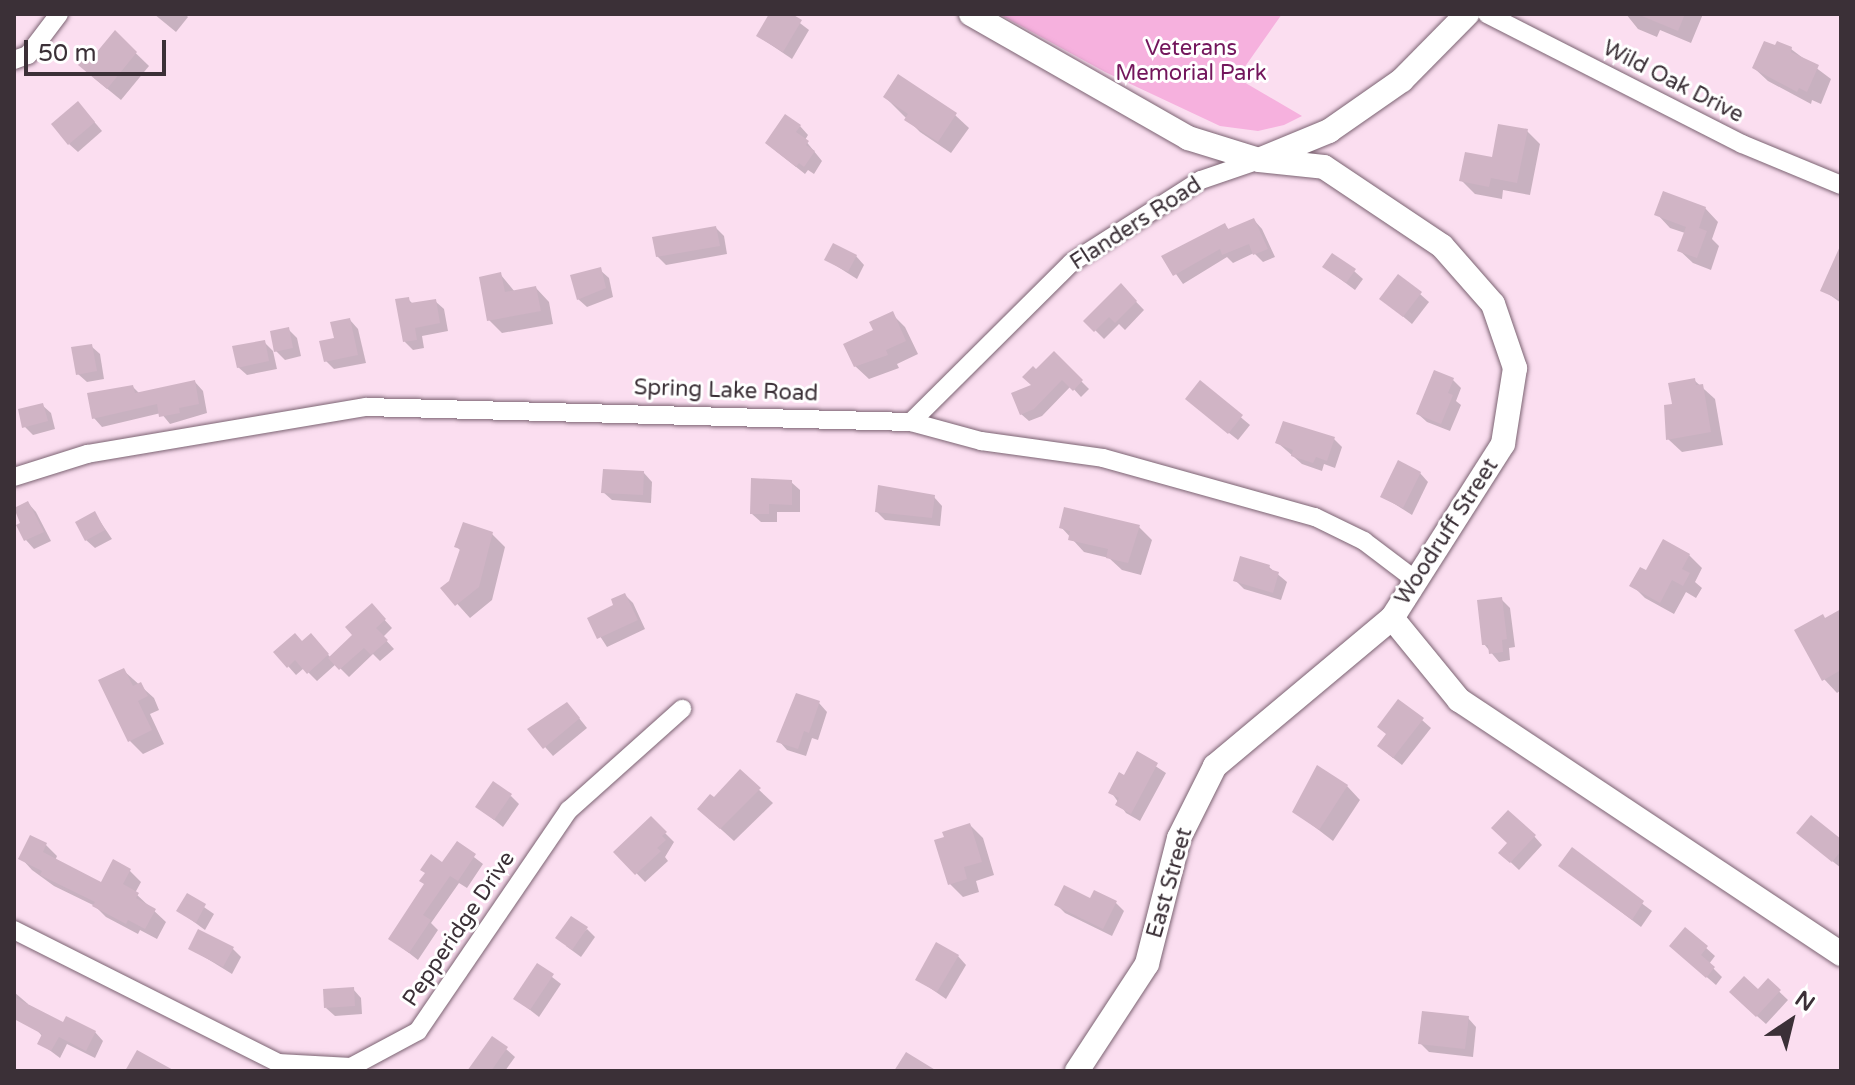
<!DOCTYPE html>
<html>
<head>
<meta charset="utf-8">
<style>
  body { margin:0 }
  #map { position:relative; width:1855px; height:1085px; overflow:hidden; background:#fbdef0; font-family:"Varela Round",sans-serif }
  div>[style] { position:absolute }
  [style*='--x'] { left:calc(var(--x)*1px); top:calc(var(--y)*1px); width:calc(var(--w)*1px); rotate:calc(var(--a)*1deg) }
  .green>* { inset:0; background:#f6b1de }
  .shadow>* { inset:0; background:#0003 }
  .building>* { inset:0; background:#d0b4c5 }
  .roads { filter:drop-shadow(0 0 2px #7b6372) drop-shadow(0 0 2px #7b6372) }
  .street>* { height:18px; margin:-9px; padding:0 9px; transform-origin:9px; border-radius:9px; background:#fff }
  .secondary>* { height:24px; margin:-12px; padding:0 12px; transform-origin:12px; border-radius:12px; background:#fff }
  span { translate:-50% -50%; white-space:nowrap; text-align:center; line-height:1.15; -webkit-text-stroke:6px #fff; paint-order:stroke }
  .park-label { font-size:22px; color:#73165c }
  .street-label { font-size:22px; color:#3b3037 }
  .frame { position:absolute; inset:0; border:16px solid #3b3037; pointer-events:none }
  .north { position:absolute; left:1751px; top:981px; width:80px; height:80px; -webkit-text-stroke:6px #fff; paint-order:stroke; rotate:35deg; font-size:22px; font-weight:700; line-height:32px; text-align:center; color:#3b3037 }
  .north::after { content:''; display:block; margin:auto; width:28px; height:36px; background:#3b3037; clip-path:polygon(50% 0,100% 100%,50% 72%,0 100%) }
  .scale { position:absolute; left:24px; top:40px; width:142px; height:36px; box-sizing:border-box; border:4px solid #3b3037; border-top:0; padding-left:10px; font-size:24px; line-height:28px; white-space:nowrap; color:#3b3037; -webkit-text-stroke:6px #fff; paint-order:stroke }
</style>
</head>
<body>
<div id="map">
  <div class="green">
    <div style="clip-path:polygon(999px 14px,1282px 14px,1237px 78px,1302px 116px,1284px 125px,1258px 131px,1220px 126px,1105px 72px)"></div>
  </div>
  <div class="shadow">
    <div style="clip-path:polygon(154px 14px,185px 14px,188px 17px,176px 32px)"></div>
    <div style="clip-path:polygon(771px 14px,788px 14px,809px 30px,792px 59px,758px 36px)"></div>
    <div style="clip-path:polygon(1626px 14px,1703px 14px,1691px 43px,1660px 30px,1657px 37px,1638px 29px)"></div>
    <div style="clip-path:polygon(115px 33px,149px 66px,121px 100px,94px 78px,97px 55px)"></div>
    <div style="clip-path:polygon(1791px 49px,1831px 79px,1821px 104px,1812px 100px,1811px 104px,1768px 81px,1754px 68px)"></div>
    <div style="clip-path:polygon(885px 97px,955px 115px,969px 128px,951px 153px,920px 132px)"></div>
    <div style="clip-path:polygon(86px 112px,102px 131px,78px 152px,69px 144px)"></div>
    <div style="clip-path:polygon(800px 126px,808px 135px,805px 140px,822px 161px,814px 174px,808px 170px,805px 174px,776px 151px)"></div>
    <div style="clip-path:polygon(1527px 131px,1540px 144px,1530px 195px,1503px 190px,1502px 199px,1475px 194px,1462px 181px)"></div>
    <div style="clip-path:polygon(1705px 208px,1718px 222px,1712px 239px,1719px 246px,1711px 270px,1693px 263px,1679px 250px,1685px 233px,1670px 228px,1657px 214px)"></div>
    <div style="clip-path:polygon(1254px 220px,1262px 229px,1275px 257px,1263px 262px,1254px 253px,1233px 263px,1227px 257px,1183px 284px,1164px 257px,1225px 225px,1230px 231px)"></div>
    <div style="clip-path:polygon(716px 228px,724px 236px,727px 254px,666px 265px,657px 256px)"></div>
    <div style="clip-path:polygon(856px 256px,864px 265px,857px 279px,827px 260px)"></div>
    <div style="clip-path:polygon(1324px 267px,1354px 271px,1363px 279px,1355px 290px)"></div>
    <div style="clip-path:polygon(600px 270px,609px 278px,613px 297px,587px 307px,578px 299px)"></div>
    <div style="clip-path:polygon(501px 275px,515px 292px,536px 288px,549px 302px,553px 324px,502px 333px,489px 320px)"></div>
    <div style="clip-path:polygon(1841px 276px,1841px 303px,1823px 290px)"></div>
    <div style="clip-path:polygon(1121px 286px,1144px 310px,1125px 330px,1119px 324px,1104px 339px,1086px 321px)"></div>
    <div style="clip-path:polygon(1420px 294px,1429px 302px,1412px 324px,1382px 299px)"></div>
    <div style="clip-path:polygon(408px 299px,414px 305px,435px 301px,444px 309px,448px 331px,422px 336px,424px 348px,413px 350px,405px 342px)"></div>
    <div style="clip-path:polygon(892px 314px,905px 327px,918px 354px,897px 364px,899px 368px,869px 379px,855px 366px,876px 331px)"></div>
    <div style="clip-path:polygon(350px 320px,358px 329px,366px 363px,334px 369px,326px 361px)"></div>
    <div style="clip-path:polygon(288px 329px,297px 338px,301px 356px,285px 360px,276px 351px)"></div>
    <div style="clip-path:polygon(264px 342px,273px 351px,277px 369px,247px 375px,238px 367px)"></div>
    <div style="clip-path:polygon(91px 346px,100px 354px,104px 379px,87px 382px,78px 374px)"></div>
    <div style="clip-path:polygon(1054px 354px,1089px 389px,1081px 397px,1071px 386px,1042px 416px,1029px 421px,1021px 414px,1035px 386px,1036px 372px)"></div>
    <div style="clip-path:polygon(1453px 380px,1461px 388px,1456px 401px,1461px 405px,1450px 431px,1427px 422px,1418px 414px)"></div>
    <div style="clip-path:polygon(1694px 380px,1715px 399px,1723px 445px,1682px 452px,1668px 439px,1674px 406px)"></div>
    <div style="clip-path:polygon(195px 382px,203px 391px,207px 413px,170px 424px,161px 413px,102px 427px,94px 418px,133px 387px,140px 394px)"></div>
    <div style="clip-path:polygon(1200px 383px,1250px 425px,1238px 440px,1196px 407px)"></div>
    <div style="clip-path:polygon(42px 405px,51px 413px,55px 429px,33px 435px,24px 426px)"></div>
    <div style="clip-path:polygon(1334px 439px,1342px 447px,1335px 468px,1324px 464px,1322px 471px,1302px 464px,1278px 443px)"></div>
    <div style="clip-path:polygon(644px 473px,652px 482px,651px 503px,612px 500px,603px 492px)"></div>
    <div style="clip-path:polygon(1420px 473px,1428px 482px,1412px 515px,1382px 496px)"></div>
    <div style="clip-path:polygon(791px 482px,800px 490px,800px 512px,777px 512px,777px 522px,761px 522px,752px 514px)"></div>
    <div style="clip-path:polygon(934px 497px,942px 506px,940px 526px,885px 520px,877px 512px)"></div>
    <div style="clip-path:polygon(28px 503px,36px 512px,51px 541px,34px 549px,26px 540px)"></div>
    <div style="clip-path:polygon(95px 514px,112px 539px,95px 548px,86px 540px)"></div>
    <div style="clip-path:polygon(1061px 527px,1139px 527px,1152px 540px,1141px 575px,1122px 570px,1109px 558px,1084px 552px)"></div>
    <div style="clip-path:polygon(492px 534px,505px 547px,492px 600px,470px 618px,443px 588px,451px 582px,461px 551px,457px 547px)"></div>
    <div style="clip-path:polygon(1689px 555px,1702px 568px,1695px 582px,1702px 588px,1696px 598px,1686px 592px,1674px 614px,1645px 598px,1632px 585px,1647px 573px)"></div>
    <div style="clip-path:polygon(1269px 567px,1287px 582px,1281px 600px,1244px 589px,1235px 580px)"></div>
    <div style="clip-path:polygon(625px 595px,633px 603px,645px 629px,607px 647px,589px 619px,616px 606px)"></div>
    <div style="clip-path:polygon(1502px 600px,1510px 608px,1515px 647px,1509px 648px,1510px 660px,1499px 662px,1484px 644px)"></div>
    <div style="clip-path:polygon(372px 606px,392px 628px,383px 637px,394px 649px,380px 661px,373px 654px,349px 677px,336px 664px,317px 681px,304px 668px,296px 675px,288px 666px,311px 636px,331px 658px,355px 635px)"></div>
    <div style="clip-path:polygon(1841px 615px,1841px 690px,1837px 693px,1824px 679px,1826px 620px)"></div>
    <div style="clip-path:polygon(123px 670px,154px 698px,159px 710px,150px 714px,164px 744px,143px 754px,129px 740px)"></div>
    <div style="clip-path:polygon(819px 703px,827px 712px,818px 740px,812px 738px,806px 756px,787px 750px,779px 741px)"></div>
    <div style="clip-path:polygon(575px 713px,587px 728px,553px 756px,530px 730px)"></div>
    <div style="clip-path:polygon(1422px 720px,1431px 728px,1402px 765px,1388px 754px)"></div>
    <div style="clip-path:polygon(1137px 754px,1166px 773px,1140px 821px,1126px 813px,1111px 792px,1125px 777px)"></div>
    <div style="clip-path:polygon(740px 772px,773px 803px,734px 841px,713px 822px,714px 800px)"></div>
    <div style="clip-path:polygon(1347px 786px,1360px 800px,1333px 841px,1294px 811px)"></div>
    <div style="clip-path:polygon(511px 796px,519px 804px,503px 827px,478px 807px)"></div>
    <div style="clip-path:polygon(651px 819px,674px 842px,665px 857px,668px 861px,645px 882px,616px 852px)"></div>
    <div style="clip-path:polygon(970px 825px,983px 838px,994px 875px,976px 881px,979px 892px,963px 897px,950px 884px)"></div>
    <div style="clip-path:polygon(1534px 836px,1542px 845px,1519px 870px,1501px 853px,1509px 843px)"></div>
    <div style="clip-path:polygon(31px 837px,46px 845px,57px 856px,55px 861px,102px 884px,114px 862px,130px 871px,141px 882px,135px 893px,166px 922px,157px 939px,140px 930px,138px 934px,106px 917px,95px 906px,54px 886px,32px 870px,21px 858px)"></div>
    <div style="clip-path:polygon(1807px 841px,1841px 842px,1841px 868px)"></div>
    <div style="clip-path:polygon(457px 844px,483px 864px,467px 888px,459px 883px,431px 923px,438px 930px,418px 960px,391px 939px)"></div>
    <div style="clip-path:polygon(1561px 866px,1612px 881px,1652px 911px,1641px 927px)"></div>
    <div style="clip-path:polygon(188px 896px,214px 914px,205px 930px,179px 911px)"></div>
    <div style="clip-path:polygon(1091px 901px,1116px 903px,1124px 911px,1112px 936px,1065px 913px,1056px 904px)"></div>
    <div style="clip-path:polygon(587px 929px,595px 937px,581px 957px,566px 946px)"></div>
    <div style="clip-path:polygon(1685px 929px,1715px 956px,1709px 964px,1722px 977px,1716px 985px,1680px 954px)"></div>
    <div style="clip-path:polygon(190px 948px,232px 948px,241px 957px,232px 974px)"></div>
    <div style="clip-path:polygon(958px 956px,966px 965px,946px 999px,917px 979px)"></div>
    <div style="clip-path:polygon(538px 966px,561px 984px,539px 1017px,516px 999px)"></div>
    <div style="clip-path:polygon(1768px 981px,1788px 1000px,1766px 1024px,1740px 1001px,1758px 992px)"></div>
    <div style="clip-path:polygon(353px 989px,361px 998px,362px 1014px,335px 1016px,326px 1008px)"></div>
    <div style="clip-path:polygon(14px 992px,28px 1004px,14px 1017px)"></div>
    <div style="clip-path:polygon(1468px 1018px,1476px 1027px,1473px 1057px,1429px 1052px,1420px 1043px)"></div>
    <div style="clip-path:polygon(63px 1024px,95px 1032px,103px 1041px,95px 1058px,67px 1044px,60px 1058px,40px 1043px,43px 1037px,34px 1027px)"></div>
    <div style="clip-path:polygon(506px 1049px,515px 1057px,505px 1071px,470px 1071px)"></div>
  </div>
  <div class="building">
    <div style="clip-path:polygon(769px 14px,792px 14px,802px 20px,783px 52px,756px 36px)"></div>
    <div style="clip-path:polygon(1637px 14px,1685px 14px,1678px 31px)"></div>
    <div style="clip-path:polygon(115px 30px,137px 52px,107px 89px,78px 65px,92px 49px,96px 53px)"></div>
    <div style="clip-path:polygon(1764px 41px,1775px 45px,1777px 41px,1792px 47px,1791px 52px,1819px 65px,1807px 92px,1799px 88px,1797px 92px,1752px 68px)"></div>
    <div style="clip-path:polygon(898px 74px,957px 113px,938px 142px,904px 120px,908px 114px,883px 97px)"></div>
    <div style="clip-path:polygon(78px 101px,95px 122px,68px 145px,51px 124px)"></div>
    <div style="clip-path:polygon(785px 114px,801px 125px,796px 132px,809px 141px,806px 145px,815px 151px,804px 167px,799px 163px,796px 167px,765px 143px)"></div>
    <div style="clip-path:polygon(1498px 124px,1528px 129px,1517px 183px,1491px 178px,1489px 187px,1459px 181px,1465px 152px,1492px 157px)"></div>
    <div style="clip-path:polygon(1663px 191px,1706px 207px,1699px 228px,1707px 231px,1697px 258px,1677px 251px,1686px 227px,1654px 215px)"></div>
    <div style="clip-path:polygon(1254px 218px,1268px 249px,1253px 255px,1249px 244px,1222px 255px,1220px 249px,1173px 276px,1161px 256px,1225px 223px,1228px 229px)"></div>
    <div style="clip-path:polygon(716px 226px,720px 246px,656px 257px,652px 237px)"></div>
    <div style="clip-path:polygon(833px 243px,857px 255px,848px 272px,824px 260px)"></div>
    <div style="clip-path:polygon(1841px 244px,1841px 300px,1820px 291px)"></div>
    <div style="clip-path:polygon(1332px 253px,1356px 269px,1346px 283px,1322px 267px)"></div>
    <div style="clip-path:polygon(601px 267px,606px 288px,577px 300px,570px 275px)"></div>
    <div style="clip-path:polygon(501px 272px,505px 292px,536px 286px,541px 311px,487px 321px,479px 277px)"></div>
    <div style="clip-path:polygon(1398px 274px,1422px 292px,1403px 317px,1379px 299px)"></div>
    <div style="clip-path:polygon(1121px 283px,1137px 301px,1115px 323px,1109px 317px,1094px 332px,1083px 321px)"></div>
    <div style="clip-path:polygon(409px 297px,410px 303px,436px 299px,440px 323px,415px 328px,417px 340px,403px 342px,395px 299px)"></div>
    <div style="clip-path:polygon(893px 311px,906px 341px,886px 350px,888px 355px,854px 367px,843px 344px,873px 330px,869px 322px)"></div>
    <div style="clip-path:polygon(350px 318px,358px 355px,324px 362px,319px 341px,334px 338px,330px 322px)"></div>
    <div style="clip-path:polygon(289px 327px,293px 348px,274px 352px,270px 331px)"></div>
    <div style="clip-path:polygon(265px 340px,269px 361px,237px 368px,232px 346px)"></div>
    <div style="clip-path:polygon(92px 344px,97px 371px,76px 375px,71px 347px)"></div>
    <div style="clip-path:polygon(1054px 351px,1083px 380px,1073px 391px,1062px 380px,1034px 409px,1020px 415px,1011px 393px,1031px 385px,1022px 377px,1033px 366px,1036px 369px)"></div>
    <div style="clip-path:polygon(1434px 370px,1454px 378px,1448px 393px,1453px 395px,1441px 424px,1416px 414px)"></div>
    <div style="clip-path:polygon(1695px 378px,1696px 385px,1703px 384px,1711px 432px,1666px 440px,1664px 405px,1672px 404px,1668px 383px)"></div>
    <div style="clip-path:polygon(195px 380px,199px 404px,179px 408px,180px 413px,159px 417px,157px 404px,92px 419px,87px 393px,133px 385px,135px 393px)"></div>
    <div style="clip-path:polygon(1200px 380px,1243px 415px,1228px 434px,1185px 399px)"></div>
    <div style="clip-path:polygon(43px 403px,48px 421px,22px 428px,18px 409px)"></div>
    <div style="clip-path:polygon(1283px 421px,1335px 437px,1327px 461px,1316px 457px,1313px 463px,1291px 456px,1293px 450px,1275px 443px)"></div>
    <div style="clip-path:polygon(1398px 460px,1421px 472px,1403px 508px,1380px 497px)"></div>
    <div style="clip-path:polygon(603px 469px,644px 471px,643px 495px,601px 493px)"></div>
    <div style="clip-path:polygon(751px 478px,792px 480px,792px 505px,769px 504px,769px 514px,750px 514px)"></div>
    <div style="clip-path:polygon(878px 485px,935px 495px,932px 518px,875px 512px)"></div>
    <div style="clip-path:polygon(28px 501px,44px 532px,24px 541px,16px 525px,20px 523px,14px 508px)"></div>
    <div style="clip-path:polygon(1064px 507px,1140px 525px,1128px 563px,1106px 558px,1108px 549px,1068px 540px,1070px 531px,1059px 528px)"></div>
    <div style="clip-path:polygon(95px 511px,105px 530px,85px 541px,75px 522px)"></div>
    <div style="clip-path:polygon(463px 522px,493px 532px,479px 587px,455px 606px,440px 588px,449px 581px,460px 549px,454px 547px)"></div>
    <div style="clip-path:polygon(1663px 539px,1690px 554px,1682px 569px,1690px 573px,1683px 586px,1672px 580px,1660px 603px,1629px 586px,1640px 567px,1646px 570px)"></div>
    <div style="clip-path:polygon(1240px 556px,1270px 565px,1269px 569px,1279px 572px,1273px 593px,1233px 581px)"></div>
    <div style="clip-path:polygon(625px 593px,638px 620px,597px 639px,587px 618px,613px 605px,611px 599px)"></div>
    <div style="clip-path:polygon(1502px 597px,1507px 639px,1502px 640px,1503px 652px,1489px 654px,1488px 645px,1482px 645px,1477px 600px)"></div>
    <div style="clip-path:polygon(372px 603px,386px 619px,376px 628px,388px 640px,371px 655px,364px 648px,339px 670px,328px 658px,352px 635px,345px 627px)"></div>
    <div style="clip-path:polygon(1841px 609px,1841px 670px,1822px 681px,1794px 630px,1823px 614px,1825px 618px)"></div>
    <div style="clip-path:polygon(295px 633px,302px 641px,311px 633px,329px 654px,307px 674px,295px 660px,287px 668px,273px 652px)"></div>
    <div style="clip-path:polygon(124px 668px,133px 686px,141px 682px,148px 696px,138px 701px,152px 730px,128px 742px,98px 680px)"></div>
    <div style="clip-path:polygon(796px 693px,820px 701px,809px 733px,804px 731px,798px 749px,776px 742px)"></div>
    <div style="clip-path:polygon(1398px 699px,1424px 718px,1393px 758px,1377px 746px,1386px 734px,1377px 727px)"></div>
    <div style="clip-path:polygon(567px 702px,580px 718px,543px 749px,527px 729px)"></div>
    <div style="clip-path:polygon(1137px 751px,1158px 763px,1131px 814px,1115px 805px,1119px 798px,1108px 793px,1119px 772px,1124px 775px)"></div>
    <div style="clip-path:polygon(1317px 765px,1348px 785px,1319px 830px,1292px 812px)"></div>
    <div style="clip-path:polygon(740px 769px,761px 788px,720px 829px,697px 809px,710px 794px,714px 797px)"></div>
    <div style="clip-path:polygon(493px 781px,512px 794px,494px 820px,475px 807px)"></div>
    <div style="clip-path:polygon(1508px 810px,1536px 835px,1510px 863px,1498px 853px,1507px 843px,1491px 828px)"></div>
    <div style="clip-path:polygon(1811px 815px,1841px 839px,1841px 851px,1832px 862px,1796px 833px)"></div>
    <div style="clip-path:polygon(651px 816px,667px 832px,662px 836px,666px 840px,657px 848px,661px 851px,635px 875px,613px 852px)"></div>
    <div style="clip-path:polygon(970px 823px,982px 862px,964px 867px,967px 879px,948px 885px,934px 840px,944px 837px,942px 832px)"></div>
    <div style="clip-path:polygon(30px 835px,47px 843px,43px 852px,101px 882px,113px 859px,131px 869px,123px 884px,139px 893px,136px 898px,156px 909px,145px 929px,128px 920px,126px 924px,92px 906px,95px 902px,40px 875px,42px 871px,18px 859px)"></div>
    <div style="clip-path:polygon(457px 841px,476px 854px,458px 881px,450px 876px,423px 915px,431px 920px,409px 953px,388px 939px,424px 884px,419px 881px,425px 873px,420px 870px,431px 854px,442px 862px)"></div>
    <div style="clip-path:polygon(1572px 847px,1644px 901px,1632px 920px,1558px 866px)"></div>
    <div style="clip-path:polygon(1064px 885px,1090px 898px,1094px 890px,1117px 901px,1103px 929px,1054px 905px)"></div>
    <div style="clip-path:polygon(187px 893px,206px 904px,196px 923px,176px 911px)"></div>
    <div style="clip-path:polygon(571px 916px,588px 927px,572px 950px,555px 938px)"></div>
    <div style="clip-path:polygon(1685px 927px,1708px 946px,1701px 955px,1715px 967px,1706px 978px,1669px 946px)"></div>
    <div style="clip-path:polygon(198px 929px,234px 947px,223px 967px,188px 949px)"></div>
    <div style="clip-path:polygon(936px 942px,959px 955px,937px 992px,915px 980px)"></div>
    <div style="clip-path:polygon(537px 963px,554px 974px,530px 1010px,513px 999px)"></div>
    <div style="clip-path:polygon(1744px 976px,1758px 989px,1768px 978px,1781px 990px,1756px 1017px,1729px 992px)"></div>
    <div style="clip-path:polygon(354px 987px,355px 1006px,324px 1008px,323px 989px)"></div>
    <div style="clip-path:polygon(14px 997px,63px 1022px,66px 1016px,96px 1031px,86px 1051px,59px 1037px,51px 1051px,37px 1044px,42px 1034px,14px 1019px)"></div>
    <div style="clip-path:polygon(1422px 1011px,1469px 1016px,1465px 1049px,1418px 1044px)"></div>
    <div style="clip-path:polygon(492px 1036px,508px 1047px,491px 1071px,467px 1071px)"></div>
    <div style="clip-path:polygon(137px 1050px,175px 1071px,125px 1071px)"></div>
    <div style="clip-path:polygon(906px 1052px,937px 1071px,894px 1071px)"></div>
  </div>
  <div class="roads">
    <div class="street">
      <div style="--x:1487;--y:14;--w:286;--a:27"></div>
      <div style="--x:1742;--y:144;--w:107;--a:22.5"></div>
      <div style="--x:14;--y:60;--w:15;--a:-20"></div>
      <div style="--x:28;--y:55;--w:51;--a:-52.9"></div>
      <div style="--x:911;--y:422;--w:226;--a:-44.8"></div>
      <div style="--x:1071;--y:263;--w:154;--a:-32.6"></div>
      <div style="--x:1201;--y:180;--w:61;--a:-19"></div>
      <div style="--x:14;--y:477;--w:77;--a:-17.5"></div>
      <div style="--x:87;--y:454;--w:283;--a:-9.6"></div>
      <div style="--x:366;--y:407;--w:545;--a:1.58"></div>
      <div style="--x:911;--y:422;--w:73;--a:15.2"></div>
      <div style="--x:981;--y:441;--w:123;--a:7.9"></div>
      <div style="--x:1103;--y:458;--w:220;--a:15.6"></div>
      <div style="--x:1315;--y:517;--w:55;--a:26.1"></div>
      <div style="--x:1364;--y:541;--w:63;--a:37.2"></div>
      <div style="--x:14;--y:930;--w:296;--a:26.7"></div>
      <div style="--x:278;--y:1063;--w:73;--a:3.1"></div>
      <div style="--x:351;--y:1067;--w:76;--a:-28.2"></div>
      <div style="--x:418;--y:1031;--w:268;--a:-55.7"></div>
      <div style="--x:569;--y:810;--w:152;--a:-41.8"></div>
    </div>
    <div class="secondary">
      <div style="--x:971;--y:14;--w:250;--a:29.7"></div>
      <div style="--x:1188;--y:138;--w:74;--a:17.2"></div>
      <div style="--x:1259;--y:160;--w:65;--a:6.1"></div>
      <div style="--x:1324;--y:167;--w:142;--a:33.8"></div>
      <div style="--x:1442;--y:246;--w:77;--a:48.7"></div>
      <div style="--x:1493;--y:304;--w:68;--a:71"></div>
      <div style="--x:1515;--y:368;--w:77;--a:99"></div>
      <div style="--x:1503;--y:444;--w:206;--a:122.5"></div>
      <div style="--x:1392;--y:618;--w:231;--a:140.1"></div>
      <div style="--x:1215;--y:766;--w:80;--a:116.6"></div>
      <div style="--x:1179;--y:838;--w:130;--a:104.3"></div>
      <div style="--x:1147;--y:964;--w:128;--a:123.2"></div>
      <div style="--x:1261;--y:159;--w:74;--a:-22.4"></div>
      <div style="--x:1329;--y:131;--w:89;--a:-34.9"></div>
      <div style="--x:1402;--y:80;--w:93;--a:-45.4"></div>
      <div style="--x:1392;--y:618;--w:106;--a:50.7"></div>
      <div style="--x:1459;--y:700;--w:459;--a:33.6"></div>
    </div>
  </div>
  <div class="park-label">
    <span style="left:1191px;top:61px">Veterans<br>Memorial Park</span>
  </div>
  <div class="street-label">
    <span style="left:1673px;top:82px;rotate:27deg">Wild Oak Drive</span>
    <span style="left:1136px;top:224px;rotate:-33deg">Flanders Road</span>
    <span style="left:726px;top:391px;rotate:2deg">Spring Lake Road</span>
    <span style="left:1447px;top:532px;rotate:-57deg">Woodruff Street</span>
    <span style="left:1170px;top:883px;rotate:-74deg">East Street</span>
    <span style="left:459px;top:929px;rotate:-56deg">Pepperidge Drive</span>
  </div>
  <div class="frame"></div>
  <div class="north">N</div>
  <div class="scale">50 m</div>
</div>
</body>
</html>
